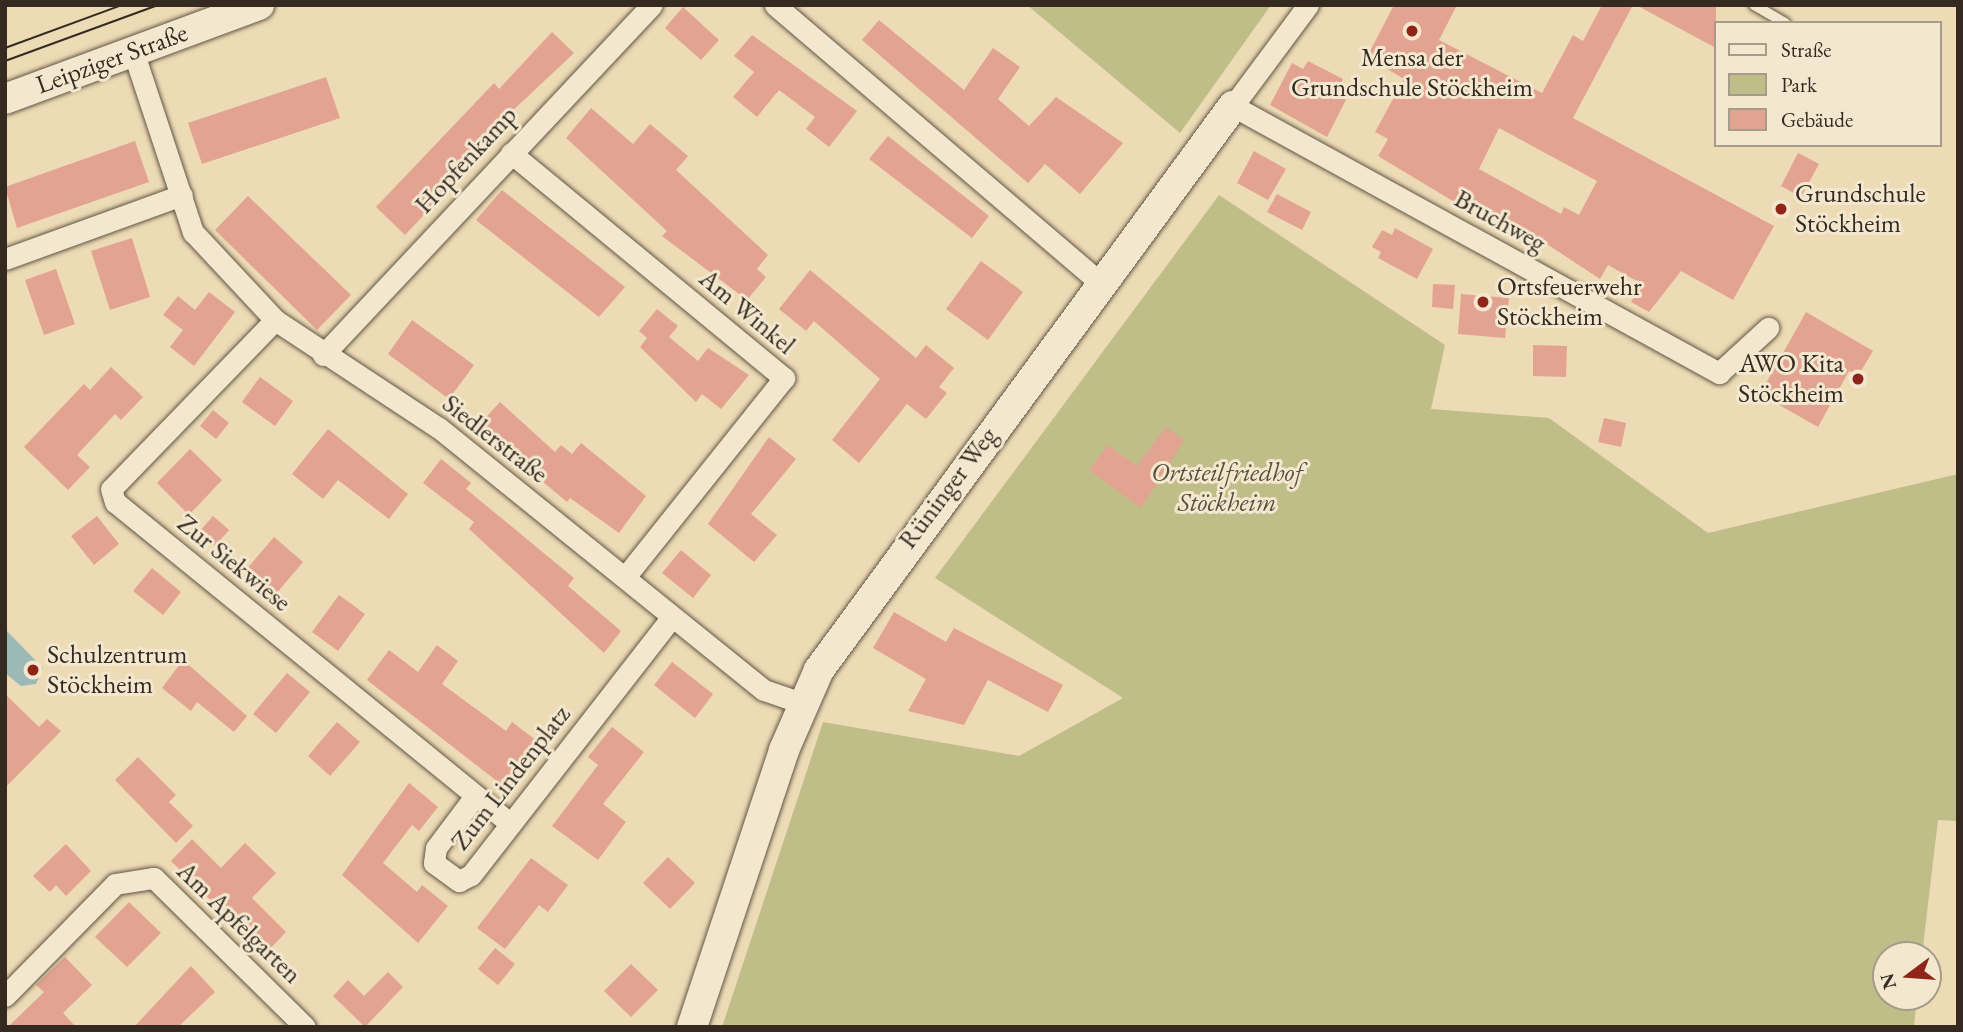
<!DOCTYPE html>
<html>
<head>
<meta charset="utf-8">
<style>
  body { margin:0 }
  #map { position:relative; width:1963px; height:1032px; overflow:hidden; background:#eddbb5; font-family:"EB Garamond",serif }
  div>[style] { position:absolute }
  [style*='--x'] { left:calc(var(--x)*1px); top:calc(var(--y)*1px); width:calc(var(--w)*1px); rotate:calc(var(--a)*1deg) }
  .green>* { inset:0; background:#bfbe88 }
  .water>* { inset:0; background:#9db9b7 }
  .building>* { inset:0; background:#e2a391 }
  .roads { filter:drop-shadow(0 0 2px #625645) drop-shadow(0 0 2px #625645) }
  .lane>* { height:10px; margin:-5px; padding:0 5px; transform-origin:5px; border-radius:5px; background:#f3e8cf }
  .street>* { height:21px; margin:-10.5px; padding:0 10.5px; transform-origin:10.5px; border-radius:10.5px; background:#f3e8cf }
  .secondary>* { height:30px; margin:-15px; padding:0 15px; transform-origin:15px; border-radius:15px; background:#f3e8cf }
  .tram>* { height:2px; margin:-1px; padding:0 1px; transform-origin:1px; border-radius:1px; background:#342a20 }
  .dots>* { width:19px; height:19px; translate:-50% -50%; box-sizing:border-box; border:4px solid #f3e8cf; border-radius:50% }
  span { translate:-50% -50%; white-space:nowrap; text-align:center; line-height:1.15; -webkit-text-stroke:6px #f3e8cf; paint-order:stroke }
  .poi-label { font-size:26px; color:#342a20 }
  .left { translate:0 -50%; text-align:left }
  .right { translate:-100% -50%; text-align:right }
  .street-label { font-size:26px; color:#342a20 }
  .park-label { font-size:26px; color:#574f3a; font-style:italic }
  .frame { position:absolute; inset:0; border:7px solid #342a20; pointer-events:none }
  .legend { position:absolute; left:1714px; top:21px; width:228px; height:126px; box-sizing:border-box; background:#f3e8cf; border:2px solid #a79c89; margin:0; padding:9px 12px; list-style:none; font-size:21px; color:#342a20 }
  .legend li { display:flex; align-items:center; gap:14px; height:35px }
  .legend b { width:35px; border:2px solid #a79c89 }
  .north { position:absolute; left:1872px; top:941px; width:70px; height:70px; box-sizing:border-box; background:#f3e8cf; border:2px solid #a79c89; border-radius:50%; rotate:254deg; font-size:19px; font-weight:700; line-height:28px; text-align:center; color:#342a20 }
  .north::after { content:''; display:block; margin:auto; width:24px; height:32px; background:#8f2418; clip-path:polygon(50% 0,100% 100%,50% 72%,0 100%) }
</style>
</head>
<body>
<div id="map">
  <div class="green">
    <div style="clip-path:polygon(1027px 5px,1271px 5px,1180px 133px)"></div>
    <div style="clip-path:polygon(1219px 195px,1445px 345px,1431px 409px,1549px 418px,1708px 533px,1958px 474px,1958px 821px,1938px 820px,1922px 955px,1886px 955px,1886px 997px,1917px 997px,1914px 1027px,722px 1027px,823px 722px,1019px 756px,1123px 698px,935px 578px)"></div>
  </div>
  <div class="water">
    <div style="clip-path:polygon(5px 629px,43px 668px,36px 684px,21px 686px,5px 673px)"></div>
  </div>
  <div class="building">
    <div style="clip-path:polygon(evenodd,1394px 5px,1457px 5px,1439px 40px,1542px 93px,1573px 35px,1583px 41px,1602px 5px,1633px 5px,1573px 118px,1774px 226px,1733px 300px,1681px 271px,1649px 312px,1631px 302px,1642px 284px,1608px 265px,1600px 279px,1521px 227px,1460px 196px,1456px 203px,1378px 156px,1388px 139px,1375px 132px,1404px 79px,1367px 57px,1394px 5px,1499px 128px,1597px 181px,1579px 215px,1564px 207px,1561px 214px,1479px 169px,1499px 128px)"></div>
    <div style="clip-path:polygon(1636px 5px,1716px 5px,1716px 48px)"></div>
    <div style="clip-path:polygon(683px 7px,719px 40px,701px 60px,665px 28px)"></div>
    <div style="clip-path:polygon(879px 20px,964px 90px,993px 48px,1020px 67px,998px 99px,1029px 126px,1056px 97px,1123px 143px,1080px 194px,1045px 164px,1028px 183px,862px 40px)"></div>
    <div style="clip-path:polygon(552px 32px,574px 53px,445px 174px,454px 183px,405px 235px,376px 207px,494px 83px,499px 89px)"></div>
    <div style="clip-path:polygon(752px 35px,857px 111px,829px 147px,806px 129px,815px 117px,779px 90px,757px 117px,733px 97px,754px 72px,734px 56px)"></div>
    <div style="clip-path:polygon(1308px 61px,1343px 79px,1338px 88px,1349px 94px,1327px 137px,1270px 105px,1292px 63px,1303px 69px)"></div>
    <div style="clip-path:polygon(326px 77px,340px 118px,202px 164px,188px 123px)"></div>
    <div style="clip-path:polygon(591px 108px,633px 144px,650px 124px,688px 156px,676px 170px,768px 255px,757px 269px,766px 277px,747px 300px,662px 236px,667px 231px,566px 138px)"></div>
    <div style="clip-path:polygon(888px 136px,989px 216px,972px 238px,869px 159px)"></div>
    <div style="clip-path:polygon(135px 141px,149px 182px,17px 228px,5px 187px)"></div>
    <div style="clip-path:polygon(1254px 151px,1286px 169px,1268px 200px,1237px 183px)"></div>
    <div style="clip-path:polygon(1798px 153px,1819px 164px,1801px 197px,1781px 186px)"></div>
    <div style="clip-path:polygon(502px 190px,625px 287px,599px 317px,476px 220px)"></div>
    <div style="clip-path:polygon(1277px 194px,1311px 212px,1302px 230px,1267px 212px)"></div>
    <div style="clip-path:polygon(248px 196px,351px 295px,317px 330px,215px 230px)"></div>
    <div style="clip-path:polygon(1395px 228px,1433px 249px,1417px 279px,1378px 258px,1381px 252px,1372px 247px,1382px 230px,1392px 235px)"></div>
    <div style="clip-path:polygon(132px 238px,150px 297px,110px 310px,91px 251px)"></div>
    <div style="clip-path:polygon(981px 261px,1023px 292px,988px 340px,946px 309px)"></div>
    <div style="clip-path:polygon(56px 269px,75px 324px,44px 335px,25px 280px)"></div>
    <div style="clip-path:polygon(810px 270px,916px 358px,926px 345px,954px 368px,939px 387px,947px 393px,926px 419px,907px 404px,859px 463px,832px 440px,880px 379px,814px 321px,806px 331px,779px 309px)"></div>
    <div style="clip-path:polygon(1433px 284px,1455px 285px,1453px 309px,1432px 307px)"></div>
    <div style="clip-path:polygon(209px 292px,235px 312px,194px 366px,170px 347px,183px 330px,163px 315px,178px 296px,195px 310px)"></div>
    <div style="clip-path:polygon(1461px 294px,1509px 298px,1505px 338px,1458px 334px)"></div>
    <div style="clip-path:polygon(657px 309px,678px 326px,669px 337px,698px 361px,708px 348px,749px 375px,721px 409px,702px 394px,696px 402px,640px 347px,647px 338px,639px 331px)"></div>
    <div style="clip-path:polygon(1806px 312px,1873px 351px,1858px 376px,1849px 371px,1818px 427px,1760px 394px)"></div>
    <div style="clip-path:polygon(412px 320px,474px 365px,449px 399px,388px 354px)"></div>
    <div style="clip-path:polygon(1533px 345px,1567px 346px,1566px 377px,1533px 376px)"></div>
    <div style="clip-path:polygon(111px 367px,143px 397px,121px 420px,115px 414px,77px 455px,90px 467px,68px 490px,24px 447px,84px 384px,90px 390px)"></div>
    <div style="clip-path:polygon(260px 377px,293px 401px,275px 426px,242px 402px)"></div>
    <div style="clip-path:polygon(500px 402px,555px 452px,561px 445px,572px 454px,581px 443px,646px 496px,619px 533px,570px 498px,567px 502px,477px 427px)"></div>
    <div style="clip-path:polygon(213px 410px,229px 423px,216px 439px,200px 426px)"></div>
    <div style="clip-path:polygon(1604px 418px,1626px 423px,1621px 447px,1598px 442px)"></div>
    <div style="clip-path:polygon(1166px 427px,1184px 440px,1141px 508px,1089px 470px,1108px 445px,1137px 466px)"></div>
    <div style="clip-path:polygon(328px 429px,408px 494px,389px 519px,338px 480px,323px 499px,292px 474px)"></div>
    <div style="clip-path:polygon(769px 437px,796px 459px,751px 514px,777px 535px,754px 562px,708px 524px)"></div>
    <div style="clip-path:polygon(190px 449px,222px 480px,189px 515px,157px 483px)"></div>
    <div style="clip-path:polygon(441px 459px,471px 483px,466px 489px,574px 578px,568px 586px,621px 631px,604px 653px,469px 529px,474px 522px,423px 483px)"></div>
    <div style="clip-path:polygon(97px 516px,119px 544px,94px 565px,71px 536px)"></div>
    <div style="clip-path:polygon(213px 516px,229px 530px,215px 546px,199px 532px)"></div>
    <div style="clip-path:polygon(274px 537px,303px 562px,275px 595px,246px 570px)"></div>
    <div style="clip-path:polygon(681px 550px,711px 575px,693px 598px,662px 573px)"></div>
    <div style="clip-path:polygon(152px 568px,181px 592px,163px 615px,133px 591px)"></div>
    <div style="clip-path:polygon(339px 595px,365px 614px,338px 651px,312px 632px)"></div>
    <div style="clip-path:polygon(894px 612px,946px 642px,954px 628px,1063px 685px,1048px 712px,988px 680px,964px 725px,908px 711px,926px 679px,873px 648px)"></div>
    <div style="clip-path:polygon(437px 645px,458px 661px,442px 684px,506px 731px,512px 722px,541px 744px,507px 789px,367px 680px,389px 650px,418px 672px)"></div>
    <div style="clip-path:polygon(183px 660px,247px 716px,234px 732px,197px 702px,191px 711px,162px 688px)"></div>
    <div style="clip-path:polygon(672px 662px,713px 694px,695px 718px,654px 685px)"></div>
    <div style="clip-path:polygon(287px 673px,310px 692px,276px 733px,253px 714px)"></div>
    <div style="clip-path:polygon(5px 694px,39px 727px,47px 719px,61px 731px,5px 788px)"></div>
    <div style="clip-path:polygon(337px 722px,360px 742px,330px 776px,308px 756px)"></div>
    <div style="clip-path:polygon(612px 727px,644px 752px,603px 804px,626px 822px,598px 860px,552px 826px,598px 765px,588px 757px)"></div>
    <div style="clip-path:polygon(138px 757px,176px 795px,169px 802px,193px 826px,176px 843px,115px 780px)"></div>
    <div style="clip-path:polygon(409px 783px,438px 807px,419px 831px,412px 825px,383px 863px,417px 892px,422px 885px,448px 906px,418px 943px,342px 875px)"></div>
    <div style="clip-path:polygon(192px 839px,221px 868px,245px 843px,276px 873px,252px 898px,286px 932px,265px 954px,171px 861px)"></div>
    <div style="clip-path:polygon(66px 844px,91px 871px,66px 896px,56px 885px,50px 892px,33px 876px)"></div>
    <div style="clip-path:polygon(668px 857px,695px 883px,670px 909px,643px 883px)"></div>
    <div style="clip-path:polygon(531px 858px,568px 885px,548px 912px,539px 905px,505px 949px,477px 928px)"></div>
    <div style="clip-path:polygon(129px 902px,161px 933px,127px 967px,95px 937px)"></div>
    <div style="clip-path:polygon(495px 948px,515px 964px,498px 985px,478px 969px)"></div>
    <div style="clip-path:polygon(65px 957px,92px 985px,63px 1013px,76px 1027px,8px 1027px,44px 992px,36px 985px)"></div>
    <div style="clip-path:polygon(631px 964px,658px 990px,631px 1017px,604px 991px)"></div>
    <div style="clip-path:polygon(191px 966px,215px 992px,178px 1027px,134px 1027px)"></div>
    <div style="clip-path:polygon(388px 972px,403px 987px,365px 1027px,333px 996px,348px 980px,364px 996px)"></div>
  </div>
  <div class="roads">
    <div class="lane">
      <div style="--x:1754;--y:5;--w:36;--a:30"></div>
    </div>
    <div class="street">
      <div style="--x:775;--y:5;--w:428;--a:40.5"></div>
      <div style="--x:1308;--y:5;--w:126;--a:126.6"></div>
      <div style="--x:1233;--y:106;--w:555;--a:28.78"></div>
      <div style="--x:1719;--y:373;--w:67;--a:-42.6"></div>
      <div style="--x:133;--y:51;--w:191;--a:71.7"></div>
      <div style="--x:193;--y:232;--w:120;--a:47"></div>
      <div style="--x:275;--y:320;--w:196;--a:33.4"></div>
      <div style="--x:439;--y:428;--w:417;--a:38.9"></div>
      <div style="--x:764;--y:690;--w:39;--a:19"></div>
      <div style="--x:511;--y:153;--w:354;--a:39.5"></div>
      <div style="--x:784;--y:378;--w:255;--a:128.6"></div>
      <div style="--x:5;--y:259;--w:188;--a:-19.9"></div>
      <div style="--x:275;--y:320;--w:235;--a:134.1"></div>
      <div style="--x:111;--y:489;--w:14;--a:73"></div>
      <div style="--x:115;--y:502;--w:510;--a:39.12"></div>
      <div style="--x:323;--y:355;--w:480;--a:-46.8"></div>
      <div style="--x:475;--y:796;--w:65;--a:126.9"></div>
      <div style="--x:436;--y:848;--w:15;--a:98"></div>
      <div style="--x:434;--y:863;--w:31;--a:36"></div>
      <div style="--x:459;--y:881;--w:13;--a:-27"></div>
      <div style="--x:471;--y:875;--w:327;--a:-52.1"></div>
      <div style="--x:5;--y:996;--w:157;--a:-45.5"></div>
      <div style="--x:115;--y:884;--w:39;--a:-9"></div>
      <div style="--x:154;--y:878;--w:212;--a:44.6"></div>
    </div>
    <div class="secondary">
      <div style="--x:5;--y:99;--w:271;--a:-20.3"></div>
      <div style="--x:692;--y:1027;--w:292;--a:-71.6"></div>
      <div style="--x:784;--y:750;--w:87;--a:-66.4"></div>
      <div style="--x:819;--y:670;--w:700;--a:-53.72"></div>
    </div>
  </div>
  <div class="tram">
    <div style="--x:5;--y:48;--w:125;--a:-20.2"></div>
    <div style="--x:5;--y:61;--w:163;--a:-20.1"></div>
  </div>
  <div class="dots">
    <div style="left:1412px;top:31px;background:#8f2418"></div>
    <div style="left:1781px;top:209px;background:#8f2418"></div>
    <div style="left:1483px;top:302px;background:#8f2418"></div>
    <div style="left:1858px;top:379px;background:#8f2418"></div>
    <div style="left:33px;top:670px;background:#8f2418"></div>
  </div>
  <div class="poi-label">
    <span style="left:1412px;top:73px">Mensa der<br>Grundschule Stöckheim</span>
    <span class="left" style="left:1795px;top:209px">Grundschule<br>Stöckheim</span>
    <span class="left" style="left:1497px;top:302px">Ortsfeuerwehr<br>Stöckheim</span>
    <span class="right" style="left:1844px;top:379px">AWO Kita<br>Stöckheim</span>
    <span class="left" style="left:47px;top:670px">Schulzentrum<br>Stöckheim</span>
  </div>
  <div class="street-label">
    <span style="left:112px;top:59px;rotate:-20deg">Leipziger Straße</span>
    <span style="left:466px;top:160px;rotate:-47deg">Hopfenkamp</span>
    <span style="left:1500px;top:221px;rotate:29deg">Bruchweg</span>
    <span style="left:747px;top:312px;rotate:40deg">Am Winkel</span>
    <span style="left:495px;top:439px;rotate:38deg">Siedlerstraße</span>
    <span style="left:948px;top:488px;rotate:-53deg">Rüninger Weg</span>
    <span style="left:234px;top:563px;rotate:39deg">Zur Siekwiese</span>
    <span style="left:511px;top:778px;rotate:-52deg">Zum Lindenplatz</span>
    <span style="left:239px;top:923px;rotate:44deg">Am Apfelgarten</span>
  </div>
  <div class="park-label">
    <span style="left:1227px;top:488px">Ortsteilfriedhof<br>Stöckheim</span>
  </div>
  <div class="frame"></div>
  <ul class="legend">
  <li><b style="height:9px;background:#f3e8cf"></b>Straße</li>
  <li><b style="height:19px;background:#bfbe88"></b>Park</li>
  <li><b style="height:19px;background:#e2a391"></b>Gebäude</li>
  </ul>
  <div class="north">N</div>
</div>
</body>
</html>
